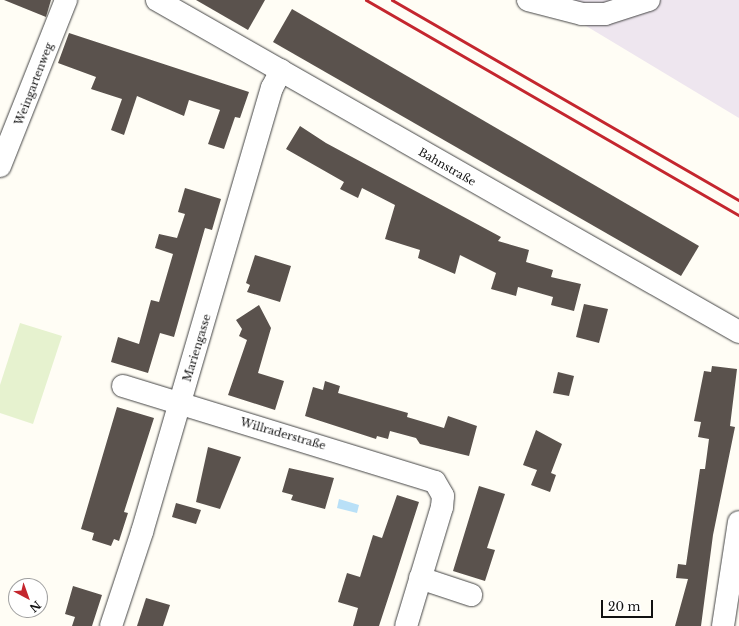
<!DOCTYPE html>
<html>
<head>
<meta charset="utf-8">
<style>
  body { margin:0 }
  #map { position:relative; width:739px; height:626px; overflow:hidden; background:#fffdf5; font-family:"Libre Baskerville",serif }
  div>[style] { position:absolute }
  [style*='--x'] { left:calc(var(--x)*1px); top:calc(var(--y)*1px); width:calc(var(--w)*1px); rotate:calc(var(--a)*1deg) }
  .industrial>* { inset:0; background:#eee6ef }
  .pitch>* { inset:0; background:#e6f2cf }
  .water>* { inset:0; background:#b9e0f7 }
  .building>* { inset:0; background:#5a524d }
  .roads { filter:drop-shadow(0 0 1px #444) drop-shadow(0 0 1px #444) }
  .minor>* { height:22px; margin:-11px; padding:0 11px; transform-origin:11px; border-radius:11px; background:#fff }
  .rail>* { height:3px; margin:-1.5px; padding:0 1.5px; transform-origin:1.5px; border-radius:1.5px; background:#c4262e }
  span { translate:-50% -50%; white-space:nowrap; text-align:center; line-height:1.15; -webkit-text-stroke:4px #fff; paint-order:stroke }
  .street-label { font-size:11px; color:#111 }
  .north { position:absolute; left:8px; top:578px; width:40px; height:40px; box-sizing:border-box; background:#fff; border:1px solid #a0a0a0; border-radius:50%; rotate:139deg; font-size:11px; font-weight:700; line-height:16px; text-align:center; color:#111 }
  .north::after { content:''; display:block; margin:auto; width:14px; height:18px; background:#c4262e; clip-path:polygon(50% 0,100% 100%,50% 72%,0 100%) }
  .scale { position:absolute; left:601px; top:600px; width:52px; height:18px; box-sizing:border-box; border:2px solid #111; border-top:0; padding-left:5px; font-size:12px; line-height:14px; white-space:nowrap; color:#111; -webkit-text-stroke:3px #fff; paint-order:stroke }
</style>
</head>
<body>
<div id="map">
  <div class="industrial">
    <div style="clip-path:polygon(543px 0,739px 0,739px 118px)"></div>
  </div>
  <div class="pitch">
    <div style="clip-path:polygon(20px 323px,62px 336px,33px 424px,0 413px,0 385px)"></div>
  </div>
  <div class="water">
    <div style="clip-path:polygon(339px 499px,359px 505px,357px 513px,337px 508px)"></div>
  </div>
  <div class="building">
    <div style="clip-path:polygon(4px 0,51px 0,46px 17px)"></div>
    <div style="clip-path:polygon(196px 0,265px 0,248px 30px)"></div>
    <div style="clip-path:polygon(292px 9px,699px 246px,681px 276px,273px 42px)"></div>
    <div style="clip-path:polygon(69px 33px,249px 92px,240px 118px,235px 117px,224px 149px,208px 144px,220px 110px,189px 100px,184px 116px,137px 96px,124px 135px,111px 130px,122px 99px,91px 89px,96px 77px,58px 63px)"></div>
    <div style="clip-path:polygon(300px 126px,326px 143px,501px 237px,498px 241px,529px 250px,526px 262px,553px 270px,551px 277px,581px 284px,574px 311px,551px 305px,553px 297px,518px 287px,516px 296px,491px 289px,496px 273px,460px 255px,455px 274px,418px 258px,420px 250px,385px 239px,395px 205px,362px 188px,358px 198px,340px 189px,344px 182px,286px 149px)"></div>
    <div style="clip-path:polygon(185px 188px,221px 199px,212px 230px,205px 228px,174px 337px,160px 333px,148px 373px,111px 362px,118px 337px,139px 344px,151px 300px,159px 302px,173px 254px,155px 248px,159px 234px,177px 238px,185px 214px,178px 212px)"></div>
    <div style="clip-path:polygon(255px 255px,291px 266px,280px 302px,247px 292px,250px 285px,246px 283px)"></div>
    <div style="clip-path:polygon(584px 304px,608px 309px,599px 343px,576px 337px)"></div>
    <div style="clip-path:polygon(259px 305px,271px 328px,258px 373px,284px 381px,275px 410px,228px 395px,247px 340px,239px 336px,242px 329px,236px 320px)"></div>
    <div style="clip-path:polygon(712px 366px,737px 369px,730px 426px,735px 427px,713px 535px,701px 626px,675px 626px,688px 579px,676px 578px,678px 564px,686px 565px,700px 469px,705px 469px,709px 439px,698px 437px,701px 422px,694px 421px,704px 371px,711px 372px)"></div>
    <div style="clip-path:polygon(558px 372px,574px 376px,569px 396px,553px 393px)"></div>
    <div style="clip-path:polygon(325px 381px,340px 386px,338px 393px,408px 413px,407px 417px,444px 428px,448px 416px,477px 426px,469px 456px,420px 444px,416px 438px,390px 431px,388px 439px,377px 436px,376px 439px,305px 416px,313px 387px,323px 390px)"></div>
    <div style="clip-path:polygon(117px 407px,154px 418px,124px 512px,128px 513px,119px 541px,114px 539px,111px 546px,92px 540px,94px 533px,81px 529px)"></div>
    <div style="clip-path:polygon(536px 430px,562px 444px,551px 473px,556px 475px,550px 492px,531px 485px,537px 470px,523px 465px)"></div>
    <div style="clip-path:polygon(208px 447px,241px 457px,220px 509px,196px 502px)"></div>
    <div style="clip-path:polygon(289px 468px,334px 478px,325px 509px,291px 500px,293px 495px,282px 492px)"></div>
    <div style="clip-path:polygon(479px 486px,505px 494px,487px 548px,495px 550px,485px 581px,453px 571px)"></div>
    <div style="clip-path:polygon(397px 495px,419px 502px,396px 574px,379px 626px,353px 626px,358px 608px,338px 602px,347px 573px,360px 577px,373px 535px,382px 538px)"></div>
    <div style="clip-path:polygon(176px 503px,201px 510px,196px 524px,172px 517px)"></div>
    <div style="clip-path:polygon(73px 586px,102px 595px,92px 626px,72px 626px,75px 617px,65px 614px)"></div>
    <div style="clip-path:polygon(146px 598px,170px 605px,163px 626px,137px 626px)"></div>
  </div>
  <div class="roads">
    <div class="minor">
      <div style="--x:157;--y:0;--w:670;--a:29.7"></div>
      <div style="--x:528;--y:0;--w:56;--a:14.5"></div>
      <div style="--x:582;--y:14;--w:23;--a:0"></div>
      <div style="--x:605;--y:14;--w:46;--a:-17.7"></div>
      <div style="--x:0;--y:166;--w:179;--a:-68.3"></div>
      <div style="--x:123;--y:386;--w:326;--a:17.1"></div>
      <div style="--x:435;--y:482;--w:16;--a:60"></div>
      <div style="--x:443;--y:496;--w:11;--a:95"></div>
      <div style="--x:442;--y:507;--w:124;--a:106.8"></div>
      <div style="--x:420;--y:578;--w:54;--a:18.4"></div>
      <div style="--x:111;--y:626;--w:99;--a:-71.7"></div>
      <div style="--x:142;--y:532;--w:463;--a:-73.7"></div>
      <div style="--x:272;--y:88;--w:20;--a:-63"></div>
      <div style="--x:723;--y:626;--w:105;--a:-81.3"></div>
    </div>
  </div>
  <div class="rail">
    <div style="--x:366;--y:0;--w:431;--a:30"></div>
    <div style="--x:392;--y:0;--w:401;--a:30"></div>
  </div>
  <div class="street-label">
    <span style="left:34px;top:84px;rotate:-69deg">Weingartenweg</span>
    <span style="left:447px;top:167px;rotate:30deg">Bahnstraße</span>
    <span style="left:197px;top:348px;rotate:-73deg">Mariengasse</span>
    <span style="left:283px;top:434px;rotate:16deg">Willraderstraße</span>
  </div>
  <div class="north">N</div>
  <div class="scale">20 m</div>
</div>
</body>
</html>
